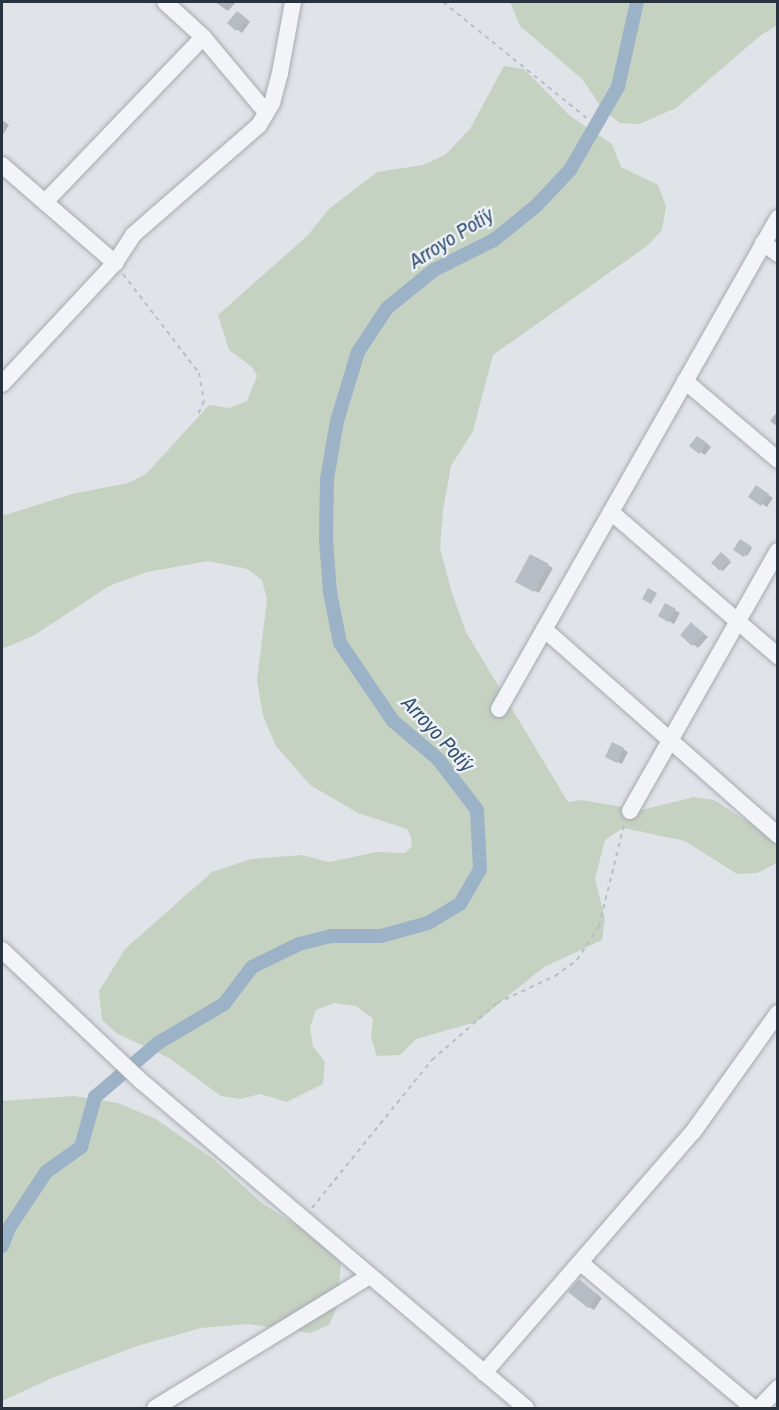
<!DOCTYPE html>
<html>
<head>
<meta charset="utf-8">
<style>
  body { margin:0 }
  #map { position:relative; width:779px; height:1410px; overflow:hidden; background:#e0e3e8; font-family:"Archivo Narrow",sans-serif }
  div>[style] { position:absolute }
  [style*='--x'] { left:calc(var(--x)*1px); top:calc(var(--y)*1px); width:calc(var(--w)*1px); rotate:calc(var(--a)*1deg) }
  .green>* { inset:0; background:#c6d2c1 }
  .shadow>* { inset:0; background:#0003 }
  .canal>* { height:14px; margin:-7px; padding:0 7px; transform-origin:7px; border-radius:7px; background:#9cb3c7 }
  .building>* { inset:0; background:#b7bdc5 }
  .path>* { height:2px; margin-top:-1px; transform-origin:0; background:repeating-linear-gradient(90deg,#babec3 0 4.5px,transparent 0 9px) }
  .roads { filter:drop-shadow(0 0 2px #a5aab2) drop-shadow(0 0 2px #a5aab2) }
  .minor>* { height:16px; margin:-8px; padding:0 8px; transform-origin:8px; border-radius:8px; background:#f2f4f7 }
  span { translate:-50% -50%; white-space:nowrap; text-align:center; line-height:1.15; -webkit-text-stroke:4.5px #eff2f6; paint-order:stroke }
  .water-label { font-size:21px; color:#345272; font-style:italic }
  .frame { position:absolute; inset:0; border:3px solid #29323f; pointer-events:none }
</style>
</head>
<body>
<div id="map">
  <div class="green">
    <div style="clip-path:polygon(510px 2px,777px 2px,777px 25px,761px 35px,676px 108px,639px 124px,620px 123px,604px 111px,582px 79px,520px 26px)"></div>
    <div style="clip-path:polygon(504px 66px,524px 69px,570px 116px,612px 144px,621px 167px,658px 185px,666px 206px,662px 230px,647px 246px,493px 355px,473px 431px,451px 466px,443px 510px,440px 548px,452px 593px,466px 632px,568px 802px,581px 800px,641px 810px,694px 797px,714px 800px,777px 841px,777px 863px,757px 873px,737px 874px,685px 841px,623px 828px,605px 840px,595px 879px,605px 919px,602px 940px,544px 967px,476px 1022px,416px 1039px,400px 1055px,377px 1056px,371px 1038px,373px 1019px,356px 1006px,334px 1003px,316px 1010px,310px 1027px,313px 1046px,325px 1062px,323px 1084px,287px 1102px,260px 1094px,240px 1099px,221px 1096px,169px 1058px,116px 1033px,102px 1020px,99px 991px,125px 949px,212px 872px,251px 859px,302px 855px,329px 862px,377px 852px,405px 853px,412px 846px,411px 837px,407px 829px,358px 813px,310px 785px,276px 746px,263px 716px,257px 680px,267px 600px,262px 580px,247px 569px,208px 561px,147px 572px,109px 586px,33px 636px,2px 649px,2px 516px,72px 494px,128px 483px,146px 474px,209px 405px,230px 408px,247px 401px,257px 376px,252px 367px,229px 350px,218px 315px,308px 235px,329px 209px,377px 172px,423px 165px,445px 155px,470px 129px)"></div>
    <div style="clip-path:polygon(74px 1096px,118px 1103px,156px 1119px,212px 1158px,262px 1203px,330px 1247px,341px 1264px,337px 1307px,329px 1325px,310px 1333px,248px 1324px,201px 1328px,137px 1346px,52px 1378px,2px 1401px,2px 1101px)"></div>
  </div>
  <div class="shadow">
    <div style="clip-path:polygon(215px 2px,236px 2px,228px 11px)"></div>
    <div style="clip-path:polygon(242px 15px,250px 22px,242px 33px,229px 23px)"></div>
    <div style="clip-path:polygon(2px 120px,9px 125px,2px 136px)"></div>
    <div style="clip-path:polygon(778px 411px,778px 427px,770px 421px)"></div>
    <div style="clip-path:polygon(703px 440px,711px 447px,705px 455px,700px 452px)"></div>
    <div style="clip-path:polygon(761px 490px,773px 498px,767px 507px,750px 496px)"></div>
    <div style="clip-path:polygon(741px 541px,752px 548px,747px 556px,735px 549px)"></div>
    <div style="clip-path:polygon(723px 555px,731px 562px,723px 571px,713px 563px)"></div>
    <div style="clip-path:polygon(531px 556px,553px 568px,539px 593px,517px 581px)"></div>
    <div style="clip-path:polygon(665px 605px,680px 613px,674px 624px,660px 616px)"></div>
    <div style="clip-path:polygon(696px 627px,708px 637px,698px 648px,682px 635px)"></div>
    <div style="clip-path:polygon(623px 749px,628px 752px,622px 764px,612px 759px)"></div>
    <div style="clip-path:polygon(584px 1284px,602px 1298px,594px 1310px,589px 1307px)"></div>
  </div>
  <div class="canal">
    <div style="--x:2;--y:1246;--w:19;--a:-69"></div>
    <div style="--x:9;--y:1228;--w:67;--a:-56.5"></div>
    <div style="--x:46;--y:1172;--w:43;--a:-35.5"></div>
    <div style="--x:81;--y:1147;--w:52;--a:-74.4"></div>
    <div style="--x:95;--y:1097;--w:83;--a:-40.6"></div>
    <div style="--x:158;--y:1043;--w:77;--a:-30.6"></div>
    <div style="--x:224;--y:1004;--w:46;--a:-52.9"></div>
    <div style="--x:252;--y:967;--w:52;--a:-26.1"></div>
    <div style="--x:299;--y:944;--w:32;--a:-14"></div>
    <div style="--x:330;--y:936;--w:51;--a:0"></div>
    <div style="--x:381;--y:936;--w:49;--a:-15.5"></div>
    <div style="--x:428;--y:923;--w:37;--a:-31"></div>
    <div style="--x:460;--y:904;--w:39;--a:-60"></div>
    <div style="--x:480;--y:870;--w:60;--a:-92.9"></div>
    <div style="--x:477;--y:810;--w:64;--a:-127.4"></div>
    <div style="--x:438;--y:759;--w:59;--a:-139.8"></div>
    <div style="--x:393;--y:721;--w:94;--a:-124.2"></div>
    <div style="--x:340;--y:643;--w:52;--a:-101.1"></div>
    <div style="--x:330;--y:592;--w:52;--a:-94.4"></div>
    <div style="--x:326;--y:540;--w:61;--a:-89.1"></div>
    <div style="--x:327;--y:479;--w:59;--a:-80.2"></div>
    <div style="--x:337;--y:421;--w:72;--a:-73.1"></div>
    <div style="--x:358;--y:352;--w:53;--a:-56.6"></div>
    <div style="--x:387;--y:308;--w:60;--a:-39"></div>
    <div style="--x:434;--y:270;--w:67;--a:-26.6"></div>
    <div style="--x:494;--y:240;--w:54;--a:-39"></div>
    <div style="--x:536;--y:206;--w:50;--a:-46.6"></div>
    <div style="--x:570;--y:170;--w:96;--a:-60"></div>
    <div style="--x:618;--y:87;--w:87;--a:-77.4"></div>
  </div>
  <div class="building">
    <div style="clip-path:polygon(237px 11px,247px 19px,236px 31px,227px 23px)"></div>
    <div style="clip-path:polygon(697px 436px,707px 443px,699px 454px,689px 446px)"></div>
    <div style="clip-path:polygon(756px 485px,769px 494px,761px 506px,748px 497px)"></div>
    <div style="clip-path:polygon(740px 539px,751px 546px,744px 557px,733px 550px)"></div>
    <div style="clip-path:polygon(721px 552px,730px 560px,720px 571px,711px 563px)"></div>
    <div style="clip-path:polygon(530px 554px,549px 564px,534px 592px,515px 582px)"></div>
    <div style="clip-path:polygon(648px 588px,657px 593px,651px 604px,642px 599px)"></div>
    <div style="clip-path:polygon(665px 603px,676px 609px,668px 622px,658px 616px)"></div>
    <div style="clip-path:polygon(691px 622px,704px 634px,692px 646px,680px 635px)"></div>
    <div style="clip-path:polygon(612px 742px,624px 748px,617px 763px,605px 757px)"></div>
    <div style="clip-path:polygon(579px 1279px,598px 1295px,588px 1308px,568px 1292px)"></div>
  </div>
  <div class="path">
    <div style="--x:443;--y:2;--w:185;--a:38.9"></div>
    <div style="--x:123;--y:274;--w:125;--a:52.5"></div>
    <div style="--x:199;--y:373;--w:28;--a:80"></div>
    <div style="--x:204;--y:401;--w:17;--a:114"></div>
    <div style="--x:312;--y:1208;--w:191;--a:-51"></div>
    <div style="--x:432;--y:1060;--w:86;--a:-41.2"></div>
    <div style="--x:497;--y:1003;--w:64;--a:-25"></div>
    <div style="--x:555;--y:976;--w:27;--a:-36"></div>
    <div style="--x:577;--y:960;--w:40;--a:-57.1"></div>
    <div style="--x:599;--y:926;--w:104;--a:-76.1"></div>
  </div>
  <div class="roads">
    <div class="minor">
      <div style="--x:165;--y:2;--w:52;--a:42.6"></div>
      <div style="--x:203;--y:37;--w:98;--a:50"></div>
      <div style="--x:2;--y:165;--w:150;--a:40.9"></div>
      <div style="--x:45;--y:202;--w:228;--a:-46.2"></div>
      <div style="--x:763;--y:243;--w:19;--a:36"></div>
      <div style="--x:685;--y:381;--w:122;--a:40.3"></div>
      <div style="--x:2;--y:384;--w:166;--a:-47"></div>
      <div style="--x:115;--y:263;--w:33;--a:-57"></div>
      <div style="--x:133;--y:235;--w:167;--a:-41.1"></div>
      <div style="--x:259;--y:125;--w:26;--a:-59"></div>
      <div style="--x:272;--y:103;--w:31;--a:-75"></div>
      <div style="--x:280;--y:73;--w:72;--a:-79.6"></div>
      <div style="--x:611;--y:512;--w:221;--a:40.8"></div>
      <div style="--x:544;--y:629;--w:312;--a:41.4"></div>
      <div style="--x:499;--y:709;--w:565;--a:-60.39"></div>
      <div style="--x:630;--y:811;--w:299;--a:-60.4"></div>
      <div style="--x:2;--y:950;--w:191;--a:43.3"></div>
      <div style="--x:141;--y:1081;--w:505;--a:40.34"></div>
      <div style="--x:581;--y:1263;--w:225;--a:40.1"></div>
      <div style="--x:484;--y:1373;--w:319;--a:-49.1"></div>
      <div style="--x:693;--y:1132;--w:146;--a:-54.5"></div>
      <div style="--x:155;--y:1408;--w:250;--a:-31.6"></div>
      <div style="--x:759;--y:1408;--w:28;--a:-46"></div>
    </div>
  </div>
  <div class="water-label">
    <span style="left:451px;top:238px;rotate:-32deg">Arroyo Poti´y</span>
    <span style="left:438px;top:734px;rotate:47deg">Arroyo Poti´y</span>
  </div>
  <div class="frame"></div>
</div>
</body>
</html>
